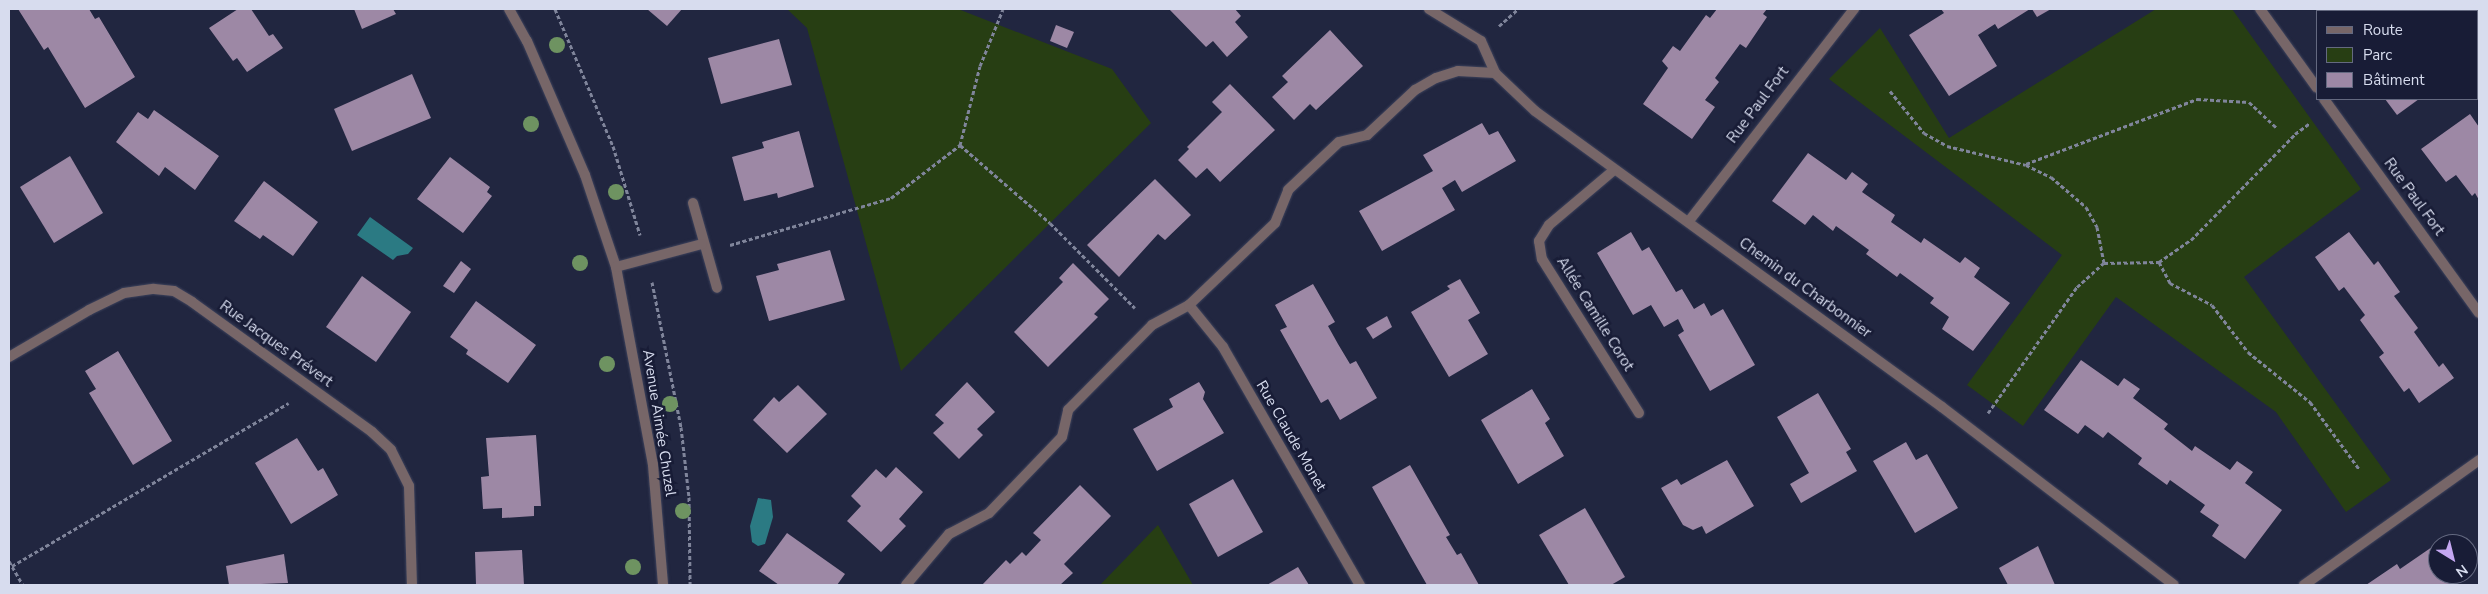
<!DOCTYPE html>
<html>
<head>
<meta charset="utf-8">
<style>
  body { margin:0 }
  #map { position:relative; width:2488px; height:594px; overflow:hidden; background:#212640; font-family:"Nunito Sans",sans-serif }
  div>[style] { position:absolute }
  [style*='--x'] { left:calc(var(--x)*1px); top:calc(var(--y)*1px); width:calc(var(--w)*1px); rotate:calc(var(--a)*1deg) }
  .green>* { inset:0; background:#273e13 }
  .water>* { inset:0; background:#2b7a83 }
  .building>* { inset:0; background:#9d88a5 }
  .path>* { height:3px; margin-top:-1.5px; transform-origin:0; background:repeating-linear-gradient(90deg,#80859b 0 4px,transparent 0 6.5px) }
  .roads { filter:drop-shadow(0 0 1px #3e435c) drop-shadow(0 0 1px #3e435c) }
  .minor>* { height:10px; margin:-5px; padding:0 5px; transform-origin:5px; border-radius:5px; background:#776668 }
  .trees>* { width:16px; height:16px; margin:-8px; border-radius:50%; background:#6e9361 }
  span { translate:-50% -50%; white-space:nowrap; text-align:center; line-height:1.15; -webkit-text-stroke:5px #181c36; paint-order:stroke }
  .street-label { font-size:15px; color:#d7dcee }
  .frame { position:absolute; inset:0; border:10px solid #d7dcee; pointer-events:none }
  .legend { position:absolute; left:2316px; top:10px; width:162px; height:90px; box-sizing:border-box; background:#181c36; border:1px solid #646980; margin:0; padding:6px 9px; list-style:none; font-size:15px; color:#d7dcee }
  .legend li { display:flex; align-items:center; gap:10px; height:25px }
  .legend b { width:25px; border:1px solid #646980 }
  .north { position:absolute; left:2428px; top:534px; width:50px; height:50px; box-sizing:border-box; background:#181c36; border:1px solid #646980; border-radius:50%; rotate:144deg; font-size:14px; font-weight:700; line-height:20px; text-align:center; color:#d7dcee }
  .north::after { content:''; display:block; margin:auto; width:18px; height:22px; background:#c4a7f1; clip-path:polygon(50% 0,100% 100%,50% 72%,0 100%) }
</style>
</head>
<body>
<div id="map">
  <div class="green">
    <div style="clip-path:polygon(787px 9px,958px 9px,1112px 69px,1151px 123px,901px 371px,807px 28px)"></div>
    <div style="clip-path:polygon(2156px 9px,2232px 9px,2361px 189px,2244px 277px,2391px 480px,2346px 512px,2276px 412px,2116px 297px,2023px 426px,1967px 385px,2062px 255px,1829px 79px,1880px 28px,1949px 138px)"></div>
    <div style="clip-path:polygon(1158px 525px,1193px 585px,1100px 585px)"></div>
  </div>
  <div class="water">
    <div style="clip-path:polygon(370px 217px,413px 248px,408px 254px,397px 256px,393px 260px,357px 235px)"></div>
    <div style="clip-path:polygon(758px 498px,771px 500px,773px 517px,765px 544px,758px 546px,752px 542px,750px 526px)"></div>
  </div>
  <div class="building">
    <div style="clip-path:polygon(18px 9px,89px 9px,95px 19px,99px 17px,135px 77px,85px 108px,48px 47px,44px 50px)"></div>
    <div style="clip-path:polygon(238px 9px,251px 9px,269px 36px,273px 34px,283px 48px,247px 72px,237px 58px,233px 61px,209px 28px)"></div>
    <div style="clip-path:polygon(354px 9px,393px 9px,396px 14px,362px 29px)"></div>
    <div style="clip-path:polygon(647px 9px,682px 9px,667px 26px)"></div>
    <div style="clip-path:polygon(1169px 9px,1235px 9px,1241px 16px,1235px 22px,1248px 37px,1227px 57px,1213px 41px,1206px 47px)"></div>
    <div style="clip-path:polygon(1717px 9px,1767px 9px,1763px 14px,1767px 17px,1746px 48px,1740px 44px,1715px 78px,1719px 82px,1705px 100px,1715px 107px,1692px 139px,1643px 104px,1668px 68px,1662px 61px,1673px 46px,1680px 51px,1706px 15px,1710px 18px)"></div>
    <div style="clip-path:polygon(1941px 9px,2030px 9px,1998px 29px,1995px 24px,1978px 35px,1997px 66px,1949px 96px,1909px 35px,1944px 13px)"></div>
    <div style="clip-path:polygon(2032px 9px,2051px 9px,2037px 17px)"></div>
    <div style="clip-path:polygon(2336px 9px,2398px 9px,2399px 11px,2338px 11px)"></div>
    <div style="clip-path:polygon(1056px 25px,1074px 32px,1067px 48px,1050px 41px)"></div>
    <div style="clip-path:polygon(1330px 30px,1363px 66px,1316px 110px,1310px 104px,1294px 120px,1272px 97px,1288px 82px,1282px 76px)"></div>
    <div style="clip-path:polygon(779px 39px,792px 85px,721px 104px,708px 58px)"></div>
    <div style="clip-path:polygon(412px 74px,431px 118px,352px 151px,334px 109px)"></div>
    <div style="clip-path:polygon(1230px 84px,1275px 130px,1220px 182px,1207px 168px,1196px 178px,1178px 160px,1189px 149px,1187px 147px,1222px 112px,1212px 102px)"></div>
    <div style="clip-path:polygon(2385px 99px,2419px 99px,2397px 115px)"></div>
    <div style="clip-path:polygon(154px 110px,219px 156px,195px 190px,165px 167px,159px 176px,116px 142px,138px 112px,148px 119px)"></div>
    <div style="clip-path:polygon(2470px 114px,2479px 127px,2479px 200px,2475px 193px,2472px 196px,2456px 175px,2446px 182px,2421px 149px)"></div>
    <div style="clip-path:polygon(1482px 123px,1489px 135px,1498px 131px,1516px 161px,1462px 192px,1455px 180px,1442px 188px,1455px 210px,1382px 251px,1359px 211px,1433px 171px,1423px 155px)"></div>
    <div style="clip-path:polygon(799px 131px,814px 187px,778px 198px,777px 193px,744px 201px,732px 157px,764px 148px,762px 142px)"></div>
    <div style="clip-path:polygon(1808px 153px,1846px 180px,1852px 172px,1868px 184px,1862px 192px,1895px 215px,1891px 222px,1921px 243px,1924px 238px,1960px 263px,1965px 257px,1980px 268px,1974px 277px,2010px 303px,1973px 351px,1942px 329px,1949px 317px,1930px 303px,1934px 298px,1900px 273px,1897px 277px,1866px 254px,1869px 250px,1836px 226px,1833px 231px,1813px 215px,1805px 225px,1772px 201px)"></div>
    <div style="clip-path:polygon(70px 156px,103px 213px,54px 243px,20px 187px)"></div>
    <div style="clip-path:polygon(450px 157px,490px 187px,487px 192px,492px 196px,463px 233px,417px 199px)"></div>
    <div style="clip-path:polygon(1155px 179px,1191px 215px,1165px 240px,1158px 234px,1119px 277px,1087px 245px)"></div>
    <div style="clip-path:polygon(264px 181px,318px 222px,293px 256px,263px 235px,260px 239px,234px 221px)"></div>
    <div style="clip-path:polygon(1631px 232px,1642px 251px,1649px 247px,1676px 292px,1682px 289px,1694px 309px,1704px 303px,1711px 316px,1723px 309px,1755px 365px,1710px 391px,1678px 335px,1684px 331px,1678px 319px,1664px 327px,1651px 305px,1633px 315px,1597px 253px)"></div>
    <div style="clip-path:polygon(2349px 232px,2374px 265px,2378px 261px,2400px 292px,2394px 296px,2418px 328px,2414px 332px,2439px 367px,2443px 363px,2454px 378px,2419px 403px,2409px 388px,2404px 392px,2379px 357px,2384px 353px,2360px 320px,2365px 315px,2344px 287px,2339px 291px,2315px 257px)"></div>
    <div style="clip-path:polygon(830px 250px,845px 300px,769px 321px,756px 276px,779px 270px,777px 264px)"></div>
    <div style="clip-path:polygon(461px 261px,471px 269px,454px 293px,443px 286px)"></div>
    <div style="clip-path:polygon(1073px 263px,1109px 299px,1094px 314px,1098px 317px,1048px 367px,1014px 332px,1063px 282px,1059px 278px)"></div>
    <div style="clip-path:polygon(362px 276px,411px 312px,376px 362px,326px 327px)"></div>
    <div style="clip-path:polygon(1460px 279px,1480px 313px,1468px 320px,1488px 354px,1449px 377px,1411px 312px,1450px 289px,1447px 286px)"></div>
    <div style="clip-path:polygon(1313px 284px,1335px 322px,1328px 326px,1338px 344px,1350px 364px,1356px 361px,1377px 398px,1340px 420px,1328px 399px,1321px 403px,1280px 330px,1287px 327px,1275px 305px)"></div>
    <div style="clip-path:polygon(476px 301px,536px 345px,508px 383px,466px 354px,468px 350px,450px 337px)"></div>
    <div style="clip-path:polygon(1387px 316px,1392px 327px,1373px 339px,1366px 328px)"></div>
    <div style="clip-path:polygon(118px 351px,172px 441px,133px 465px,89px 393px,96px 389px,85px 371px)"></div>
    <div style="clip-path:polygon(2081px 360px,2118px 386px,2124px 378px,2140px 389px,2133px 398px,2168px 424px,2164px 429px,2192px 451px,2195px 446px,2230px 470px,2237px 461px,2253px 472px,2245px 483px,2282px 510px,2245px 559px,2212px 536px,2219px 525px,2200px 512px,2205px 505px,2170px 480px,2167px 485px,2138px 464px,2142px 458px,2108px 432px,2103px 438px,2085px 425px,2078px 434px,2044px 410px)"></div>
    <div style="clip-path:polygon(967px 382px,995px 412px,977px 429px,983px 435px,959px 459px,933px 433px,944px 423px,935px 415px)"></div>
    <div style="clip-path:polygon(1199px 382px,1205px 392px,1203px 399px,1224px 433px,1157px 471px,1133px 429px,1173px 407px,1169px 399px)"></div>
    <div style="clip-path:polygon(798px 385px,827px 414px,787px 453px,753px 420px,774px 397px,779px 402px)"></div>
    <div style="clip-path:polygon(1532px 389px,1550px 419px,1545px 423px,1564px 456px,1518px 484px,1481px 420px)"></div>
    <div style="clip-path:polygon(1818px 393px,1851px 449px,1846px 452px,1857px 471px,1801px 503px,1790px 484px,1809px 473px,1777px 417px)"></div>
    <div style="clip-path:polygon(536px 435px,541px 506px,534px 506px,534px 516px,502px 518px,502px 508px,483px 509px,481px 477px,489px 476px,486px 438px)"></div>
    <div style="clip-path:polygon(297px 438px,318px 471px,323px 468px,338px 495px,291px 524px,255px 463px)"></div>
    <div style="clip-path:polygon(1906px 442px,1916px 460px,1927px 454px,1958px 508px,1915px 533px,1873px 461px)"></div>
    <div style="clip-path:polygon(1727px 460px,1754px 506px,1706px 534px,1702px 526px,1693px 530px,1683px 525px,1661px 488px,1677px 479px,1681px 485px)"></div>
    <div style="clip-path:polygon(1410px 465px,1450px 535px,1446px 537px,1457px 555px,1461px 553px,1479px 585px,1427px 585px,1411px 557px,1372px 487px)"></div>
    <div style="clip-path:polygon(896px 467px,923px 492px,899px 519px,906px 526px,881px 552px,847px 521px,861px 506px,851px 496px,876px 469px,886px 478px)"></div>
    <div style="clip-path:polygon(1233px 479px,1263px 532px,1218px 557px,1189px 504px)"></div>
    <div style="clip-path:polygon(1080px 485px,1111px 516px,1064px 564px,1073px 573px,1060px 585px,982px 585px,1006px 560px,1010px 564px,1022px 552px,1026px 556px,1041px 540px,1033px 533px)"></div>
    <div style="clip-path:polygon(1585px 508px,1625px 577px,1611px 585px,1569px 585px,1539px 535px)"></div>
    <div style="clip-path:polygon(787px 533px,845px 574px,837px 585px,779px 585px,759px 571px)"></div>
    <div style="clip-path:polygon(2038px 546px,2055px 585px,2008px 585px,1999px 568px)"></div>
    <div style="clip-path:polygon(2432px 547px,2438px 555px,2438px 574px,2451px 574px,2456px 581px,2449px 585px,2366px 585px,2397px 564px,2400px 569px)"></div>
    <div style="clip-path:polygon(522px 550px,524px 585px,476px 585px,475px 552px)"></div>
    <div style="clip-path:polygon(284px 554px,288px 583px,229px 585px,226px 566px)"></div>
    <div style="clip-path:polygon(1298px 567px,1309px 585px,1267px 585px)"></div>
  </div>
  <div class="path">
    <div style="--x:555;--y:9;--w:149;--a:67.1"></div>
    <div style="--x:613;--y:146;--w:93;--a:73.1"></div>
    <div style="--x:1499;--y:26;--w:25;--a:-42"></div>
    <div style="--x:1890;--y:91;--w:54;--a:51"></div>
    <div style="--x:1924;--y:133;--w:26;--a:29"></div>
    <div style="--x:1947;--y:146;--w:81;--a:13.5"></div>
    <div style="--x:2026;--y:165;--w:28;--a:26"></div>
    <div style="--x:2051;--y:177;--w:46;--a:40.6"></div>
    <div style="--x:2086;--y:207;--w:23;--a:61"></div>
    <div style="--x:2097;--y:227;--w:37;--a:79"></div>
    <div style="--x:960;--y:145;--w:81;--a:-75.8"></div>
    <div style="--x:980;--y:66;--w:61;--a:-68"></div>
    <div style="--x:2026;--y:164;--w:183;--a:-20.8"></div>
    <div style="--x:2197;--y:99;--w:52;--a:3.3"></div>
    <div style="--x:2249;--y:102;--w:37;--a:43"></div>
    <div style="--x:730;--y:245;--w:168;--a:-16.3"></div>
    <div style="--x:891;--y:198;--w:87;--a:-37.5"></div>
    <div style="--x:960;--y:145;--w:119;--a:40.9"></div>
    <div style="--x:1050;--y:223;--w:120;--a:45"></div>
    <div style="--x:2159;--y:262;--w:24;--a:62"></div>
    <div style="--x:2170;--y:283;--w:47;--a:27.6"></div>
    <div style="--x:2212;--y:305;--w:59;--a:52.5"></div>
    <div style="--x:2248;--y:352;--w:80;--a:38.9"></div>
    <div style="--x:2310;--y:402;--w:83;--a:53.8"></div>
    <div style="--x:652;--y:282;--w:148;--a:78.7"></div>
    <div style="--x:681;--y:427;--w:70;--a:83.5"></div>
    <div style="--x:689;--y:497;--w:88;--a:89.3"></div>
    <div style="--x:1988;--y:413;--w:154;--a:-54.8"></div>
    <div style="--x:2077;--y:287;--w:36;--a:-42"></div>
    <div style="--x:2104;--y:263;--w:55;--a:-1"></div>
    <div style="--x:2159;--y:262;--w:39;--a:-35"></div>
    <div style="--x:2191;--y:240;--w:148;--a:-45.5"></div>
    <div style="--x:2295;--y:134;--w:19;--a:-36"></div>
    <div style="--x:9;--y:561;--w:28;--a:60"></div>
    <div style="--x:12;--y:566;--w:321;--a:-30.5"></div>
  </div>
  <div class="roads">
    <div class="minor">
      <div style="--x:509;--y:9;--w:37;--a:61"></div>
      <div style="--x:527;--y:41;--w:146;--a:66.6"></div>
      <div style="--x:585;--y:175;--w:97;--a:71.4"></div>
      <div style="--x:616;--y:267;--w:201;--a:79.4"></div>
      <div style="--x:653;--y:465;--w:120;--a:85.2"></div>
      <div style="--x:1429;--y:9;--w:61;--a:31.6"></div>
      <div style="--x:1481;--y:41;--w:35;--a:66"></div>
      <div style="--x:1495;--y:73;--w:55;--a:43.5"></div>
      <div style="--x:1535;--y:111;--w:503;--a:36.03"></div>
      <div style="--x:1942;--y:407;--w:292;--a:37.5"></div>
      <div style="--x:2260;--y:9;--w:97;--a:54.2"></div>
      <div style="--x:2324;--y:99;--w:264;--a:54.1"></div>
      <div style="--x:1614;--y:170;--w:85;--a:139.8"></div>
      <div style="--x:1549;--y:225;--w:19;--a:122"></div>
      <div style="--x:1539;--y:241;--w:18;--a:81"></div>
      <div style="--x:1542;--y:259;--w:182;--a:57.8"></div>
      <div style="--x:693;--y:203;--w:88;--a:74.2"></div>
      <div style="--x:1689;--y:221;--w:269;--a:-52.1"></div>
      <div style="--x:616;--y:267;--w:89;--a:-15"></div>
      <div style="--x:1189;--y:305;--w:54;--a:51"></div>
      <div style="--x:1223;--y:347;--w:275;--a:60.1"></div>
      <div style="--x:9;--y:357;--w:93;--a:-30.4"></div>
      <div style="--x:89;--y:310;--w:39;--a:-26"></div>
      <div style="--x:124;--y:293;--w:30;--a:-8"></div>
      <div style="--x:154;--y:289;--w:20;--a:6"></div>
      <div style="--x:174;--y:291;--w:21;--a:31"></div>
      <div style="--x:192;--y:302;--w:222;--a:35.8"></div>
      <div style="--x:372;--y:432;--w:26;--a:43"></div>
      <div style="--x:391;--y:450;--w:40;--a:63.4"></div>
      <div style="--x:409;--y:486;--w:99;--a:88.3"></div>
      <div style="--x:906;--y:585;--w:67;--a:-49.9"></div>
      <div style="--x:949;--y:534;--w:45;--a:-27.7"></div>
      <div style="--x:989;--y:513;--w:105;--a:-46.2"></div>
      <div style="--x:1062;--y:437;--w:28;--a:-77"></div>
      <div style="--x:1068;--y:410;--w:120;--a:-45.3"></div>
      <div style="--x:1152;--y:325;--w:42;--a:-28.4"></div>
      <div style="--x:1189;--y:305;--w:119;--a:-43.6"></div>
      <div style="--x:1275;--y:223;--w:35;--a:-68"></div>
      <div style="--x:1288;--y:190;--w:70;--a:-43.3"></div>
      <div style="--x:1339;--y:142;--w:29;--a:-14"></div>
      <div style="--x:1367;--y:135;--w:66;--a:-43.2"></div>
      <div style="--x:1415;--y:90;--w:24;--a:-30"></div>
      <div style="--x:1436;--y:78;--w:23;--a:-18"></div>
      <div style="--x:1458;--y:71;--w:37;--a:3"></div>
      <div style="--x:2304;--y:585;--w:215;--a:-35.5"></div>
    </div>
  </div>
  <div class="trees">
    <div style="left:557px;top:45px"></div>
    <div style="left:531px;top:124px"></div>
    <div style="left:616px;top:192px"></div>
    <div style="left:580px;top:263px"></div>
    <div style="left:607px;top:364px"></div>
    <div style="left:670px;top:404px"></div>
    <div style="left:683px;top:511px"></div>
    <div style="left:633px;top:567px"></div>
  </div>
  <div class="street-label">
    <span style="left:1758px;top:105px;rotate:-53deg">Rue Paul Fort</span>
    <span style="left:2414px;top:197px;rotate:54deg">Rue Paul Fort</span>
    <span style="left:1805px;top:288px;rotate:36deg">Chemin du Charbonnier</span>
    <span style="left:1595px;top:314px;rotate:58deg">Allée Camille Corot</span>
    <span style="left:276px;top:344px;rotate:36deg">Rue Jacques Prévert</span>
    <span style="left:659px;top:423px;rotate:81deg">Avenue Aimée Chuzel</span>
    <span style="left:1291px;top:436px;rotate:60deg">Rue Claude Monet</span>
  </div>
  <div class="frame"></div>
  <ul class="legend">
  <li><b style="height:6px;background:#776668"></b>Route</li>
  <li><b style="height:14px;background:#273e13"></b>Parc</li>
  <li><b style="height:14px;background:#9d88a5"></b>Bâtiment</li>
  </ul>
  <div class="north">N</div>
</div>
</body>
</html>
